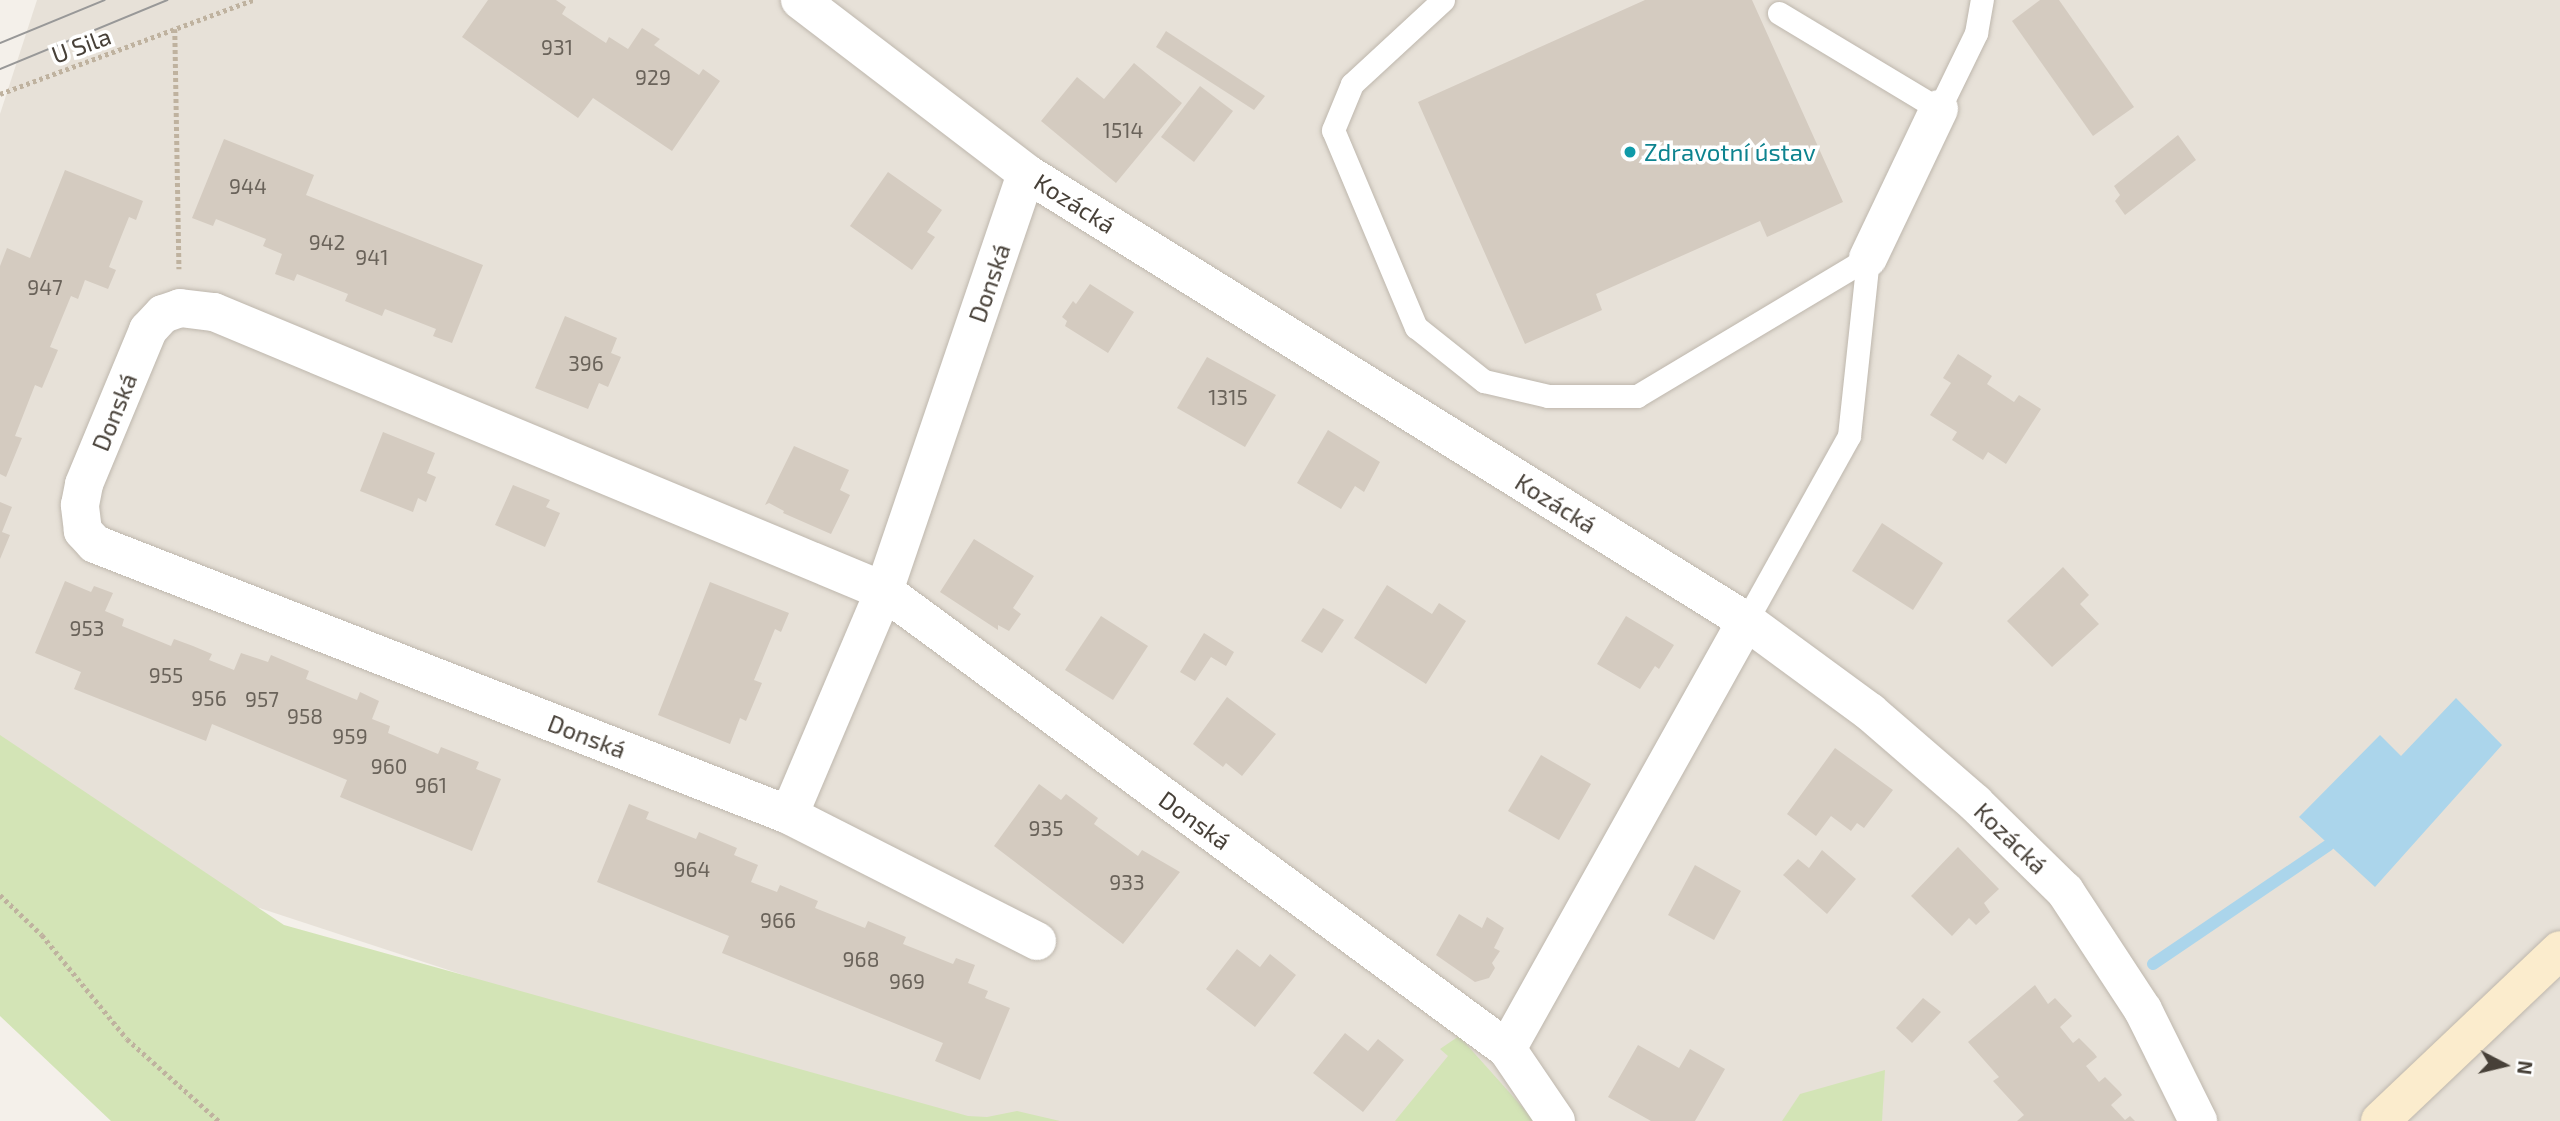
<!DOCTYPE html>
<html>
<head>
<meta charset="utf-8">
<style>
  body { margin:0 }
  #map { position:relative; width:2560px; height:1121px; overflow:hidden; background:#f4f0ea; font-family:"Exo 2",sans-serif }
  div>[style] { position:absolute }
  [style*='--x'] { left:calc(var(--x)*1px); top:calc(var(--y)*1px); width:calc(var(--w)*1px); rotate:calc(var(--a)*1deg) }
  .residential>* { inset:0; background:#e7e1d8 }
  .green>* { inset:0; background:#d3e4b6 }
  .water>* { inset:0; background:#abd5eb }
  .stream>* { height:12px; margin:-6px; padding:0 6px; transform-origin:6px; border-radius:6px; background:#abd5eb }
  .building>* { inset:0; background:#d4cbc0 }
  .path>* { height:4.5px; margin-top:-2.25px; transform-origin:0; background:repeating-linear-gradient(90deg,#bfb29f 0 3.5px,transparent 0 7px) }
  .roads { filter:drop-shadow(0 0 2px #beb7ad) drop-shadow(0 0 2px #beb7ad) }
  .service>* { height:23px; margin:-11.5px; padding:0 11.5px; transform-origin:11.5px; border-radius:11.5px; background:#fff }
  .minor>* { height:38px; margin:-19px; padding:0 19px; transform-origin:19px; border-radius:19px; background:#fff }
  .secondary>* { height:38px; margin:-19px; padding:0 19px; transform-origin:19px; border-radius:19px; background:#fbeccd }
  .tram>* { height:2px; margin:-1px; padding:0 1px; transform-origin:1px; border-radius:1px; background:#989898 }
  .dots>* { width:19px; height:19px; translate:-50% -50%; box-sizing:border-box; border:4px solid #fff; border-radius:50% }
  span { translate:-50% -50%; white-space:nowrap; text-align:center; line-height:1.15; -webkit-text-stroke:7px #fff; paint-order:stroke }
  .number-label { font-size:21px; color:#6a635a }
  .number-label span { -webkit-text-stroke-width:0 }
  .street-label { font-size:24px; color:#474038 }
  .culture-label { font-size:24px; color:#0d838f }
  .left { translate:0 -50%; text-align:left }
  .north { position:absolute; left:2469px; top:1030px; width:70px; height:70px; -webkit-text-stroke:5px #fff; paint-order:stroke; rotate:97deg; font-size:19px; font-weight:700; line-height:28px; text-align:center; color:#474038 }
  .north::after { content:''; display:block; margin:auto; width:24px; height:32px; background:#474038; clip-path:polygon(50% 0,100% 100%,50% 72%,0 100%) }
</style>
</head>
<body>
<div id="map">
  <div class="residential">
    <div style="clip-path:polygon(37px 0,2560px 0,2560px 1121px,909px 1121px,0 823px,0 114px)"></div>
  </div>
  <div class="green">
    <div style="clip-path:polygon(0 735px,284px 925px,968px 1116px,987px 1117px,1017px 1111px,1060px 1121px,111px 1121px,0 1016px)"></div>
    <div style="clip-path:polygon(1459px 1036px,1535px 1121px,1395px 1121px,1448px 1056px,1440px 1049px)"></div>
    <div style="clip-path:polygon(1885px 1070px,1882px 1121px,1782px 1121px,1800px 1094px)"></div>
  </div>
  <div class="water">
    <div style="clip-path:polygon(2456px 698px,2502px 745px,2375px 887px,2299px 817px,2380px 735px,2401px 756px)"></div>
  </div>
  <div class="stream">
    <div style="--x:2153;--y:964;--w:212;--a:-34.1"></div>
  </div>
  <div class="building">
    <div style="clip-path:polygon(488px 0,556px 0,566px 7px,562px 14px,583px 28px,606px 43px,609px 37px,628px 49px,642px 28px,660px 39px,654px 45px,699px 75px,703px 69px,720px 81px,672px 151px,593px 98px,578px 118px,462px 37px)"></div>
    <div style="clip-path:polygon(1645px 0,1752px 0,1843px 202px,1767px 237px,1760px 221px,1596px 294px,1602px 310px,1525px 344px,1418px 102px)"></div>
    <div style="clip-path:polygon(2040px 0,2059px 0,2134px 107px,2093px 136px,2012px 21px)"></div>
    <div style="clip-path:polygon(1166px 31px,1265px 96px,1254px 110px,1156px 47px)"></div>
    <div style="clip-path:polygon(1134px 63px,1182px 103px,1116px 183px,1041px 121px,1077px 77px,1104px 99px)"></div>
    <div style="clip-path:polygon(1200px 86px,1233px 111px,1194px 162px,1161px 137px)"></div>
    <div style="clip-path:polygon(2178px 135px,2196px 160px,2125px 215px,2115px 201px,2120px 195px,2114px 186px)"></div>
    <div style="clip-path:polygon(224px 139px,314px 175px,306px 195px,483px 265px,452px 343px,433px 336px,436px 329px,385px 309px,382px 316px,345px 301px,348px 294px,297px 274px,294px 281px,275px 274px,282px 254px,263px 246px,266px 239px,216px 219px,213px 226px,192px 218px)"></div>
    <div style="clip-path:polygon(65px 170px,143px 201px,136px 220px,129px 217px,109px 267px,116px 270px,108px 289px,85px 280px,78px 299px,71px 296px,50px 347px,58px 350px,42px 388px,35px 385px,15px 436px,22px 438px,6px 477px,0 474px,0 266px,7px 248px,30px 258px)"></div>
    <div style="clip-path:polygon(888px 172px,942px 210px,927px 232px,935px 237px,912px 270px,850px 226px)"></div>
    <div style="clip-path:polygon(1090px 284px,1134px 312px,1108px 353px,1065px 326px,1067px 321px,1062px 317px,1073px 301px,1076px 304px)"></div>
    <div style="clip-path:polygon(565px 316px,617px 338px,611px 353px,621px 357px,608px 387px,599px 383px,588px 409px,535px 388px)"></div>
    <div style="clip-path:polygon(1958px 354px,1992px 376px,1987px 384px,2014px 402px,2019px 395px,2041px 409px,2006px 464px,1988px 452px,1983px 460px,1952px 440px,1957px 432px,1930px 415px,1951px 383px,1943px 378px)"></div>
    <div style="clip-path:polygon(1207px 357px,1276px 395px,1245px 447px,1177px 408px)"></div>
    <div style="clip-path:polygon(1328px 430px,1380px 462px,1364px 492px,1355px 486px,1341px 509px,1297px 483px)"></div>
    <div style="clip-path:polygon(383px 432px,435px 453px,427px 473px,436px 477px,426px 502px,418px 498px,413px 512px,360px 491px)"></div>
    <div style="clip-path:polygon(794px 446px,849px 470px,840px 490px,850px 495px,831px 534px,783px 513px,784px 511px,769px 503px,765px 505px)"></div>
    <div style="clip-path:polygon(513px 485px,550px 500px,546px 507px,560px 513px,545px 547px,495px 525px)"></div>
    <div style="clip-path:polygon(0 502px,12px 507px,2px 532px,10px 535px,0 559px)"></div>
    <div style="clip-path:polygon(1882px 523px,1943px 563px,1913px 610px,1852px 571px)"></div>
    <div style="clip-path:polygon(974px 539px,1034px 576px,1013px 608px,1021px 614px,1009px 631px,998px 625px,998px 630px,940px 592px)"></div>
    <div style="clip-path:polygon(2063px 567px,2089px 595px,2080px 604px,2099px 624px,2052px 667px,2007px 621px)"></div>
    <div style="clip-path:polygon(65px 581px,91px 592px,94px 586px,113px 593px,105px 611px,124px 619px,122px 626px,171px 646px,174px 639px,193px 646px,212px 654px,209px 660px,234px 670px,241px 653px,268px 662px,271px 655px,309px 671px,306px 679px,357px 700px,360px 692px,379px 701px,372px 719px,390px 726px,388px 733px,438px 754px,441px 747px,479px 762px,476px 769px,501px 779px,472px 851px,340px 797px,347px 780px,212px 724px,206px 741px,74px 689px,81px 672px,35px 653px)"></div>
    <div style="clip-path:polygon(710px 582px,789px 613px,781px 632px,775px 629px,754px 680px,762px 683px,746px 721px,740px 718px,730px 744px,658px 715px)"></div>
    <div style="clip-path:polygon(1387px 585px,1432px 614px,1439px 603px,1466px 621px,1426px 684px,1354px 638px)"></div>
    <div style="clip-path:polygon(1323px 608px,1344px 620px,1322px 653px,1301px 641px)"></div>
    <div style="clip-path:polygon(1101px 616px,1148px 646px,1113px 700px,1065px 670px)"></div>
    <div style="clip-path:polygon(1626px 616px,1674px 645px,1659px 669px,1655px 666px,1640px 689px,1597px 664px)"></div>
    <div style="clip-path:polygon(1204px 633px,1234px 652px,1226px 666px,1211px 657px,1195px 681px,1180px 672px)"></div>
    <div style="clip-path:polygon(1227px 697px,1276px 734px,1242px 776px,1226px 763px,1223px 767px,1193px 744px)"></div>
    <div style="clip-path:polygon(1835px 748px,1893px 790px,1864px 828px,1857px 823px,1851px 831px,1831px 816px,1816px 836px,1787px 814px)"></div>
    <div style="clip-path:polygon(1541px 755px,1591px 784px,1559px 840px,1508px 811px)"></div>
    <div style="clip-path:polygon(1039px 784px,1061px 800px,1066px 794px,1098px 818px,1094px 824px,1138px 856px,1142px 850px,1180px 872px,1123px 944px,994px 846px)"></div>
    <div style="clip-path:polygon(629px 804px,649px 812px,646px 819px,696px 839px,699px 832px,737px 848px,734px 855px,758px 865px,751px 882px,777px 892px,780px 885px,818px 901px,815px 908px,865px 928px,868px 921px,906px 937px,903px 944px,953px 964px,956px 958px,975px 965px,968px 983px,988px 991px,985px 998px,1010px 1008px,980px 1080px,935px 1061px,943px 1043px,722px 953px,729px 936px,597px 882px)"></div>
    <div style="clip-path:polygon(1958px 847px,1999px 889px,1984px 903px,1990px 912px,1976px 925px,1969px 918px,1952px 936px,1911px 896px)"></div>
    <div style="clip-path:polygon(1822px 850px,1856px 879px,1827px 914px,1783px 875px,1798px 859px,1809px 868px)"></div>
    <div style="clip-path:polygon(1695px 865px,1741px 891px,1714px 940px,1668px 915px)"></div>
    <div style="clip-path:polygon(1459px 914px,1482px 928px,1487px 917px,1504px 928px,1494px 948px,1500px 951px,1492px 963px,1495px 968px,1489px 978px,1475px 982px,1436px 955px)"></div>
    <div style="clip-path:polygon(1237px 949px,1260px 967px,1270px 954px,1296px 975px,1255px 1027px,1206px 989px)"></div>
    <div style="clip-path:polygon(2035px 985px,2048px 1004px,2055px 998px,2072px 1016px,2060px 1027px,2073px 1043px,2079px 1038px,2094px 1053px,2097px 1057px,2086px 1066px,2099px 1082px,2105px 1077px,2120px 1092px,2122px 1095px,2111px 1105px,2125px 1120px,2130px 1116px,2135px 1121px,2017px 1121px,2024px 1115px,1993px 1081px,1999px 1077px,1968px 1042px)"></div>
    <div style="clip-path:polygon(1923px 998px,1941px 1012px,1912px 1043px,1896px 1028px)"></div>
    <div style="clip-path:polygon(1345px 1033px,1368px 1051px,1378px 1039px,1404px 1060px,1363px 1112px,1313px 1073px)"></div>
    <div style="clip-path:polygon(1638px 1045px,1679px 1068px,1690px 1049px,1725px 1069px,1695px 1121px,1651px 1121px,1608px 1097px)"></div>
  </div>
  <div class="path">
    <div style="--x:175;--y:29;--w:240;--a:89"></div>
    <div style="--x:0;--y:94;--w:270;--a:-20.4"></div>
    <div style="--x:0;--y:895;--w:58;--a:43.6"></div>
    <div style="--x:42;--y:935;--w:134;--a:50.7"></div>
    <div style="--x:127;--y:1039;--w:123;--a:41.7"></div>
  </div>
  <div class="roads">
    <div class="service">
      <div style="--x:1443;--y:0;--w:124;--a:137.3"></div>
      <div style="--x:1352;--y:84;--w:50;--a:112.4"></div>
      <div style="--x:1333;--y:130;--w:214;--a:67.2"></div>
      <div style="--x:1416;--y:327;--w:87;--a:38.5"></div>
      <div style="--x:1484;--y:381;--w:66;--a:13.2"></div>
      <div style="--x:1548;--y:396;--w:89;--a:0"></div>
      <div style="--x:1637;--y:396;--w:269;--a:-30.9"></div>
      <div style="--x:1868;--y:258;--w:179;--a:96.1"></div>
      <div style="--x:1849;--y:436;--w:212;--a:119.1"></div>
      <div style="--x:1779;--y:13;--w:187;--a:31"></div>
      <div style="--x:1939;--y:109;--w:85;--a:-64"></div>
      <div style="--x:1976;--y:33;--w:34;--a:-80"></div>
    </div>
    <div class="minor">
      <div style="--x:800;--y:0;--w:285;--a:37.4"></div>
      <div style="--x:1026;--y:173;--w:848;--a:31.89"></div>
      <div style="--x:1746;--y:621;--w:154;--a:36.3"></div>
      <div style="--x:1870;--y:712;--w:139;--a:40.9"></div>
      <div style="--x:1975;--y:803;--w:126;--a:44.4"></div>
      <div style="--x:2065;--y:891;--w:142;--a:56.8"></div>
      <div style="--x:2143;--y:1010;--w:124;--a:63.6"></div>
      <div style="--x:1868;--y:258;--w:165;--a:-64.5"></div>
      <div style="--x:789;--y:815;--w:243;--a:-67"></div>
      <div style="--x:884;--y:591;--w:441;--a:-71.2"></div>
      <div style="--x:1037;--y:941;--w:278;--a:-153.1"></div>
      <div style="--x:789;--y:815;--w:745;--a:-158.67"></div>
      <div style="--x:95;--y:544;--w:18;--a:-133"></div>
      <div style="--x:83;--y:531;--w:26;--a:-97"></div>
      <div style="--x:80;--y:505;--w:21;--a:-79"></div>
      <div style="--x:84;--y:484;--w:167;--a:-67.4"></div>
      <div style="--x:148;--y:330;--w:22;--a:-47"></div>
      <div style="--x:163;--y:314;--w:18;--a:-19"></div>
      <div style="--x:180;--y:308;--w:34;--a:7"></div>
      <div style="--x:214;--y:312;--w:726;--a:22.61"></div>
      <div style="--x:884;--y:591;--w:773;--a:36.32"></div>
      <div style="--x:1507;--y:1049;--w:87;--a:55.8"></div>
      <div style="--x:1507;--y:1049;--w:490;--a:-60.8"></div>
    </div>
    <div class="secondary">
      <div style="--x:2380;--y:1121;--w:248;--a:-43.5"></div>
    </div>
  </div>
  <div class="tram">
    <div style="--x:0;--y:43;--w:113;--a:-22.3"></div>
    <div style="--x:0;--y:69;--w:181;--a:-22.4"></div>
  </div>
  <div class="dots">
    <div style="left:1630px;top:152px;background:#0f9aa8"></div>
  </div>
  <div class="number-label">
    <span style="left:557px;top:47px">931</span>
    <span style="left:653px;top:77px">929</span>
    <span style="left:1123px;top:130px">1514</span>
    <span style="left:248px;top:186px">944</span>
    <span style="left:327px;top:242px">942</span>
    <span style="left:372px;top:257px">941</span>
    <span style="left:45px;top:287px">947</span>
    <span style="left:586px;top:363px">396</span>
    <span style="left:1228px;top:397px">1315</span>
    <span style="left:87px;top:628px">953</span>
    <span style="left:166px;top:675px">955</span>
    <span style="left:209px;top:698px">956</span>
    <span style="left:262px;top:699px">957</span>
    <span style="left:305px;top:716px">958</span>
    <span style="left:350px;top:736px">959</span>
    <span style="left:389px;top:766px">960</span>
    <span style="left:431px;top:785px">961</span>
    <span style="left:1046px;top:828px">935</span>
    <span style="left:692px;top:869px">964</span>
    <span style="left:1127px;top:882px">933</span>
    <span style="left:778px;top:920px">966</span>
    <span style="left:861px;top:959px">968</span>
    <span style="left:907px;top:981px">969</span>
  </div>
  <div class="street-label">
    <span style="left:81px;top:45px;rotate:-20deg">U Sila</span>
    <span style="left:1075px;top:203px;rotate:32deg">Kozácká</span>
    <span style="left:989px;top:283px;rotate:-71deg">Donská</span>
    <span style="left:114px;top:412px;rotate:-68deg">Donská</span>
    <span style="left:1556px;top:503px;rotate:32deg">Kozácká</span>
    <span style="left:587px;top:736px;rotate:21deg">Donská</span>
    <span style="left:1195px;top:820px;rotate:36deg">Donská</span>
    <span style="left:2011px;top:838px;rotate:44deg">Kozácká</span>
  </div>
  <div class="culture-label">
    <span class="left" style="left:1644px;top:152px">Zdravotní ústav</span>
  </div>
  <div class="north">N</div>
</div>
</body>
</html>
